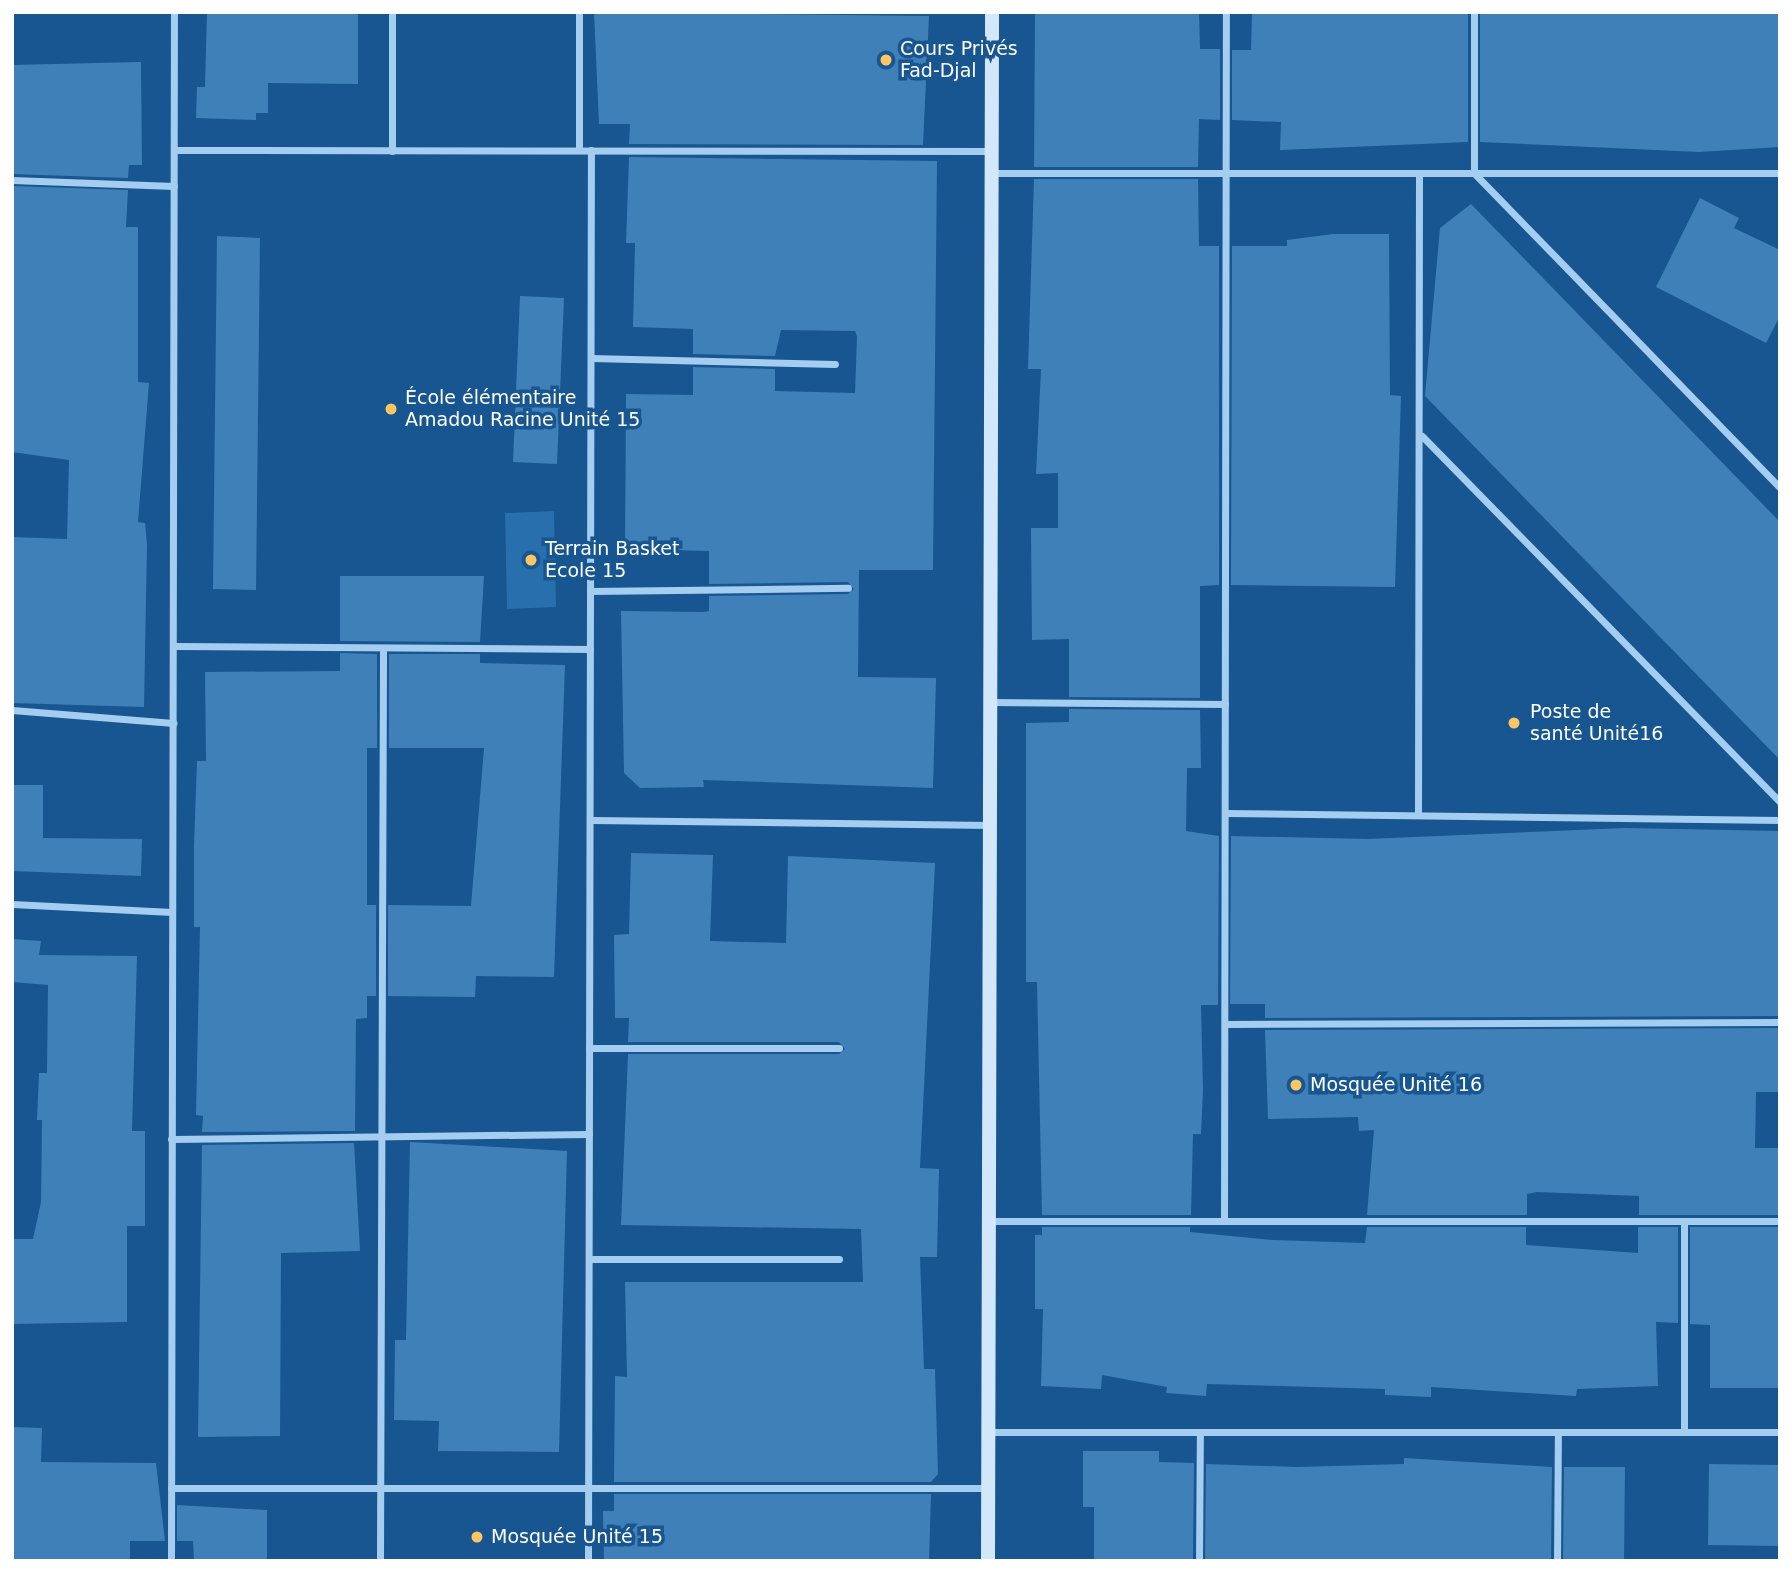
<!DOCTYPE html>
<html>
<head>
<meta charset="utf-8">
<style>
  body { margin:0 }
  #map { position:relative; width:1792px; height:1573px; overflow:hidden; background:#175690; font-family:"DejaVu Sans",sans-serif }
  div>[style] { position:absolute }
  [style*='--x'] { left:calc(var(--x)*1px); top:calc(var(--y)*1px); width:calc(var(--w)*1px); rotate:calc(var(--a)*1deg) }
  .green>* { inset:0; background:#276fad }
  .building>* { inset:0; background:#4080b9 }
  .street>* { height:7px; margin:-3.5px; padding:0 3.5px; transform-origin:3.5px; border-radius:3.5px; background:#a5cdf0 }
  .secondary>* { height:14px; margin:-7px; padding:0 7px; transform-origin:7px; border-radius:7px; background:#d3e7fb }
  .dots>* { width:19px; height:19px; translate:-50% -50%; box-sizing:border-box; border:4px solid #175690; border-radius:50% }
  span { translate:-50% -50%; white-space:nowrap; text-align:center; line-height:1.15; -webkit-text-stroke:7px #175690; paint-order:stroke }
  .poi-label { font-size:19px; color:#fff }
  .left { translate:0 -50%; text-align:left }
  .frame { position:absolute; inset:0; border:14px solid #fff; pointer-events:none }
</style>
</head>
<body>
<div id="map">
  <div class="green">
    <div style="clip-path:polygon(554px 511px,556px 607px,507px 609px,505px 513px)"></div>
  </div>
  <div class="building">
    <div style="clip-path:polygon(207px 12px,358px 12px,358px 84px,268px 83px,268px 113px,256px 113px,256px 120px,196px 118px,197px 87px,205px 87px)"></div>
    <div style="clip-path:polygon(594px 12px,929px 16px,923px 145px,629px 144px,630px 124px,599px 124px)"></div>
    <div style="clip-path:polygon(1035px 12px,1199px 12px,1200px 49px,1220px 49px,1220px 120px,1199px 119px,1198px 167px,1034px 167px)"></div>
    <div style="clip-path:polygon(1252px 12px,1468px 12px,1468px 142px,1280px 150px,1281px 122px,1232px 120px,1232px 50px,1251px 50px)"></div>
    <div style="clip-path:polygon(1480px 12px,1780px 12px,1780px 147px,1699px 152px,1480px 142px)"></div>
    <div style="clip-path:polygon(141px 62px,142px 165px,129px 165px,128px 178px,12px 174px,12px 65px)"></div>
    <div style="clip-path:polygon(629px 157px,937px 161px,933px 570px,859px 570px,858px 677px,936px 678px,933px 788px,703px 780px,704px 787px,640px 788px,624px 773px,621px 611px,703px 612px,709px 611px,709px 596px,848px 594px,854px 589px,848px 582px,709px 584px,709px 551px,625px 549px,626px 394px,693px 395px,693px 367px,775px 369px,775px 391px,855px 393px,857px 337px,855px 331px,781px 330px,775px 356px,693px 354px,693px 329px,633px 327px,635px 243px,626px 243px)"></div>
    <div style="clip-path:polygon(1034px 179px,1198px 179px,1199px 246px,1219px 246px,1219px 585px,1200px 586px,1200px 698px,1069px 697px,1069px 639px,1032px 640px,1031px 528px,1058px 528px,1058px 473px,1036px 474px,1041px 369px,1028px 369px)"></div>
    <div style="clip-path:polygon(12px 186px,128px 190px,126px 227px,138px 227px,138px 382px,149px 383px,138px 522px,145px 523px,147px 544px,144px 707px,12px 703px,12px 537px,67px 539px,69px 460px,12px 452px)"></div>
    <div style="clip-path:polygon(1700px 198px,1739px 218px,1734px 228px,1780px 250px,1780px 316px,1766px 343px,1656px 287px)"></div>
    <div style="clip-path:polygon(1471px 204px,1780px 522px,1780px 760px,1425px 396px,1440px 228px)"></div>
    <div style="clip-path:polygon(1333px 234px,1389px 234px,1390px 395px,1401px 396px,1395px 587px,1231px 585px,1232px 246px,1287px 246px,1287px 240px)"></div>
    <div style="clip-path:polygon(217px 236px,260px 238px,256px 590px,213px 589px)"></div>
    <div style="clip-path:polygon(520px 296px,564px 298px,557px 464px,513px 462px)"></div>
    <div style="clip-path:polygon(340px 576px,484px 576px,480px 642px,340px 641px)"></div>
    <div style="clip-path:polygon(340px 653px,377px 654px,377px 748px,367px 748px,367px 905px,376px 905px,376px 996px,367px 996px,367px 1018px,356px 1019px,355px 1131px,202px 1132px,203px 1116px,196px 1115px,200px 927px,194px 927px,194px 846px,197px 761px,206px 761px,205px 672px,340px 671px)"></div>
    <div style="clip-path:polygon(389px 654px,480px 654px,480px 663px,565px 665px,554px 977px,476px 976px,475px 997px,388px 996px,388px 905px,471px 906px,484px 748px,389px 748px)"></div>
    <div style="clip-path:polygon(1069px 709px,1200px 710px,1201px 768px,1187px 768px,1186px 831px,1219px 836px,1218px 1005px,1201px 1005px,1203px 1091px,1201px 1134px,1193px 1134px,1191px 1215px,1042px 1215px,1037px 982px,1026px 982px,1026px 723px,1069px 722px)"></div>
    <div style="clip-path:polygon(12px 785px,43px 785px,43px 838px,142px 839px,141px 876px,12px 871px)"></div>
    <div style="clip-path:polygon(1625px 828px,1780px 831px,1780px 1016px,1265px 1018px,1265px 1004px,1230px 1004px,1231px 836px,1367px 839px)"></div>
    <div style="clip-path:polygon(631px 853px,713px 855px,710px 941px,786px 943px,788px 856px,935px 863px,920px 1168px,939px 1169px,937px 1257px,920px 1257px,924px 1369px,935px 1369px,938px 1474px,931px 1482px,614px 1482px,615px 1376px,627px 1377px,625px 1282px,863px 1282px,861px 1229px,621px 1225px,628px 1054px,839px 1054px,845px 1049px,839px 1042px,628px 1042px,629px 1018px,615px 1018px,614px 935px,629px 934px)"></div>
    <div style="clip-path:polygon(12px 939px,41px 941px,39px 955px,137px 956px,132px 1131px,145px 1131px,145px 1226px,127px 1226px,127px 1322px,12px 1324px,12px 1239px,33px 1239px,41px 1202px,42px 1120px,37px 1120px,39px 1073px,47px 1073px,48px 985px,12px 982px)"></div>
    <div style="clip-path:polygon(1780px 1028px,1780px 1092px,1756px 1092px,1755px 1148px,1780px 1148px,1780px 1215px,1639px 1215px,1639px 1196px,1537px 1192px,1527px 1194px,1527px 1215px,1367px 1215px,1374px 1130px,1359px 1131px,1358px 1117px,1268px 1119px,1265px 1030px)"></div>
    <div style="clip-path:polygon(410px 1142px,567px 1151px,559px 1452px,438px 1451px,439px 1421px,394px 1420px,395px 1340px,406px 1340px)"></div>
    <div style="clip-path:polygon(354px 1143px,360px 1251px,281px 1253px,280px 1436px,198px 1437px,202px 1145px)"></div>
    <div style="clip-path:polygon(1042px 1227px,1190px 1227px,1190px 1232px,1273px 1240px,1365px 1243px,1367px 1227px,1526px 1227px,1526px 1245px,1638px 1253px,1638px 1227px,1678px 1227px,1678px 1323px,1656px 1322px,1658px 1386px,1577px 1389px,1576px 1396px,1431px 1387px,1431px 1397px,1385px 1395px,1385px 1389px,1207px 1384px,1206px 1396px,1166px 1393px,1167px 1387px,1102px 1375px,1101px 1389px,1041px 1386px,1043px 1309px,1035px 1309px,1035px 1235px,1042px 1235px)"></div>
    <div style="clip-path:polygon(1690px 1227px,1780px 1227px,1780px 1388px,1710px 1388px,1710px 1325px,1690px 1324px)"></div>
    <div style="clip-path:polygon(12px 1427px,42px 1428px,41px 1462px,156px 1463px,165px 1541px,130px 1541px,130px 1561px,12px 1561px)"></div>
    <div style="clip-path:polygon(1083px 1451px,1159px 1451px,1159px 1462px,1194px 1463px,1193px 1561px,1094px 1561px,1094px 1507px,1083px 1507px)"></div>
    <div style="clip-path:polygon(1404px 1458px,1552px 1467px,1551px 1561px,1205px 1561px,1206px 1464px,1297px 1467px,1404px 1464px)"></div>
    <div style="clip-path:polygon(1709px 1464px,1780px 1465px,1780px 1546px,1708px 1545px)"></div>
    <div style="clip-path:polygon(1564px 1467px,1625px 1467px,1624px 1561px,1563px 1561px)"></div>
    <div style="clip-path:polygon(614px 1494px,931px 1494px,929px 1561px,604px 1561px,603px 1511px,614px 1511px)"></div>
    <div style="clip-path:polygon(177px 1505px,267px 1510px,267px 1561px,194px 1561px,193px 1541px,177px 1541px)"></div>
  </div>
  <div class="street">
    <div style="--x:1474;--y:12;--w:161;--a:90"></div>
    <div style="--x:1474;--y:173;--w:439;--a:45.8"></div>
    <div style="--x:174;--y:150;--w:817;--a:0.07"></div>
    <div style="--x:579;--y:150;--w:138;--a:-90"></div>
    <div style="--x:392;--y:151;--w:139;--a:-90"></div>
    <div style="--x:992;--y:173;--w:788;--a:0"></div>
    <div style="--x:12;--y:180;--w:162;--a:2.1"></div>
    <div style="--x:591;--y:358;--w:244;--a:1.4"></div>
    <div style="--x:1422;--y:436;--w:512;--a:45.63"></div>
    <div style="--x:590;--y:591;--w:258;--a:-0.7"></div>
    <div style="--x:173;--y:646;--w:417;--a:0.4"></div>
    <div style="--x:991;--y:702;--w:234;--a:0.5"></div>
    <div style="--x:12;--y:710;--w:162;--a:4.6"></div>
    <div style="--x:1225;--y:813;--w:555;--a:0.72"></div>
    <div style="--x:1418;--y:814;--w:641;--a:-89.91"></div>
    <div style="--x:590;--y:820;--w:400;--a:0.7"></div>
    <div style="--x:12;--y:904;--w:160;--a:2.9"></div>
    <div style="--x:1225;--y:1024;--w:555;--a:-0.21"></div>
    <div style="--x:589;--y:1048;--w:250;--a:0"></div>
    <div style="--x:171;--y:1139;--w:418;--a:-0.7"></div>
    <div style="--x:989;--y:1221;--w:791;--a:0"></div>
    <div style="--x:1224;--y:1221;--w:1209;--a:-89.91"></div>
    <div style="--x:589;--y:1259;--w:250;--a:0"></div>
    <div style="--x:989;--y:1432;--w:791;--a:0"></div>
    <div style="--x:1684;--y:1432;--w:211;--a:-90"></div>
    <div style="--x:171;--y:1488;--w:817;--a:0"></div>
    <div style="--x:171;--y:1561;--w:1549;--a:-89.89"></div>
    <div style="--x:380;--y:1561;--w:912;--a:-89.81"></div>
    <div style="--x:588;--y:1561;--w:1411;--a:-89.88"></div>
    <div style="--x:1199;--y:1561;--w:129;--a:-89.6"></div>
    <div style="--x:1557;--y:1561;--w:129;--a:-89.6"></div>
  </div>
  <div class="secondary">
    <div style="--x:988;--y:1561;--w:1549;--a:-89.85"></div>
  </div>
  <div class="dots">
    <div style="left:886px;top:60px;background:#ffc563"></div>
    <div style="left:391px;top:409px;background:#ffc563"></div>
    <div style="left:531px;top:560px;background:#ffc563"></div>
    <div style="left:1514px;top:723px;background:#ffc563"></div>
    <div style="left:1296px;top:1085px;background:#ffc563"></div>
    <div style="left:477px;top:1537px;background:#ffc563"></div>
  </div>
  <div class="poi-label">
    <span class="left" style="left:900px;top:60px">Cours Privés<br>Fad-Djal</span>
    <span class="left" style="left:405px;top:409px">École élémentaire<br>Amadou Racine Unité 15</span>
    <span class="left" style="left:545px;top:560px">Terrain Basket<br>Ecole 15</span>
    <span class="left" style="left:1530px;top:723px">Poste de<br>santé Unité16</span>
    <span class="left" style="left:1310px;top:1085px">Mosquée Unité 16</span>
    <span class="left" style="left:491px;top:1537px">Mosquée Unité 15</span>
  </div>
  <div class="frame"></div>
</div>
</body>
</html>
